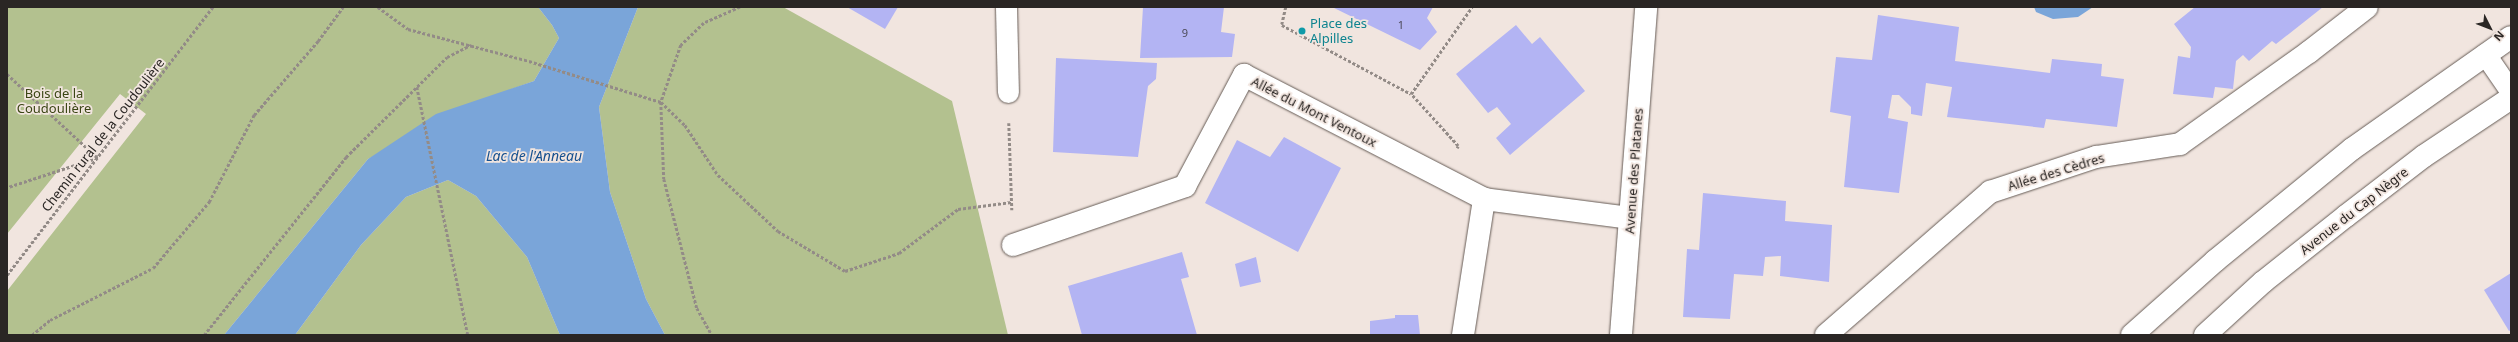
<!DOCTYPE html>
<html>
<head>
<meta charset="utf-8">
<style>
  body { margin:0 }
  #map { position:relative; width:2518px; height:342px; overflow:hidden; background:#f1e5df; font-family:"Noto Sans",sans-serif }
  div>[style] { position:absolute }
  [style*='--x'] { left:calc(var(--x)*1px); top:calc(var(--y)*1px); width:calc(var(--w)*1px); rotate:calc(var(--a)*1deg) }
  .green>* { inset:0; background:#b3c18f }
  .water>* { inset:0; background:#7aa5d9 }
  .building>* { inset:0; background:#b3b4f3 }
  .path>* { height:2.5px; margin-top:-1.25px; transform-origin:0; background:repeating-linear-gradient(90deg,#938b87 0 3px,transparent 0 5px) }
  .roads { filter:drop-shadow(0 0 1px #665c56) drop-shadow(0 0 1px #665c56) }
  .service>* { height:21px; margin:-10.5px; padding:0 10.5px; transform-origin:10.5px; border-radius:10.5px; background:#fff }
  .minor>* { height:22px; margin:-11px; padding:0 11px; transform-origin:11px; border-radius:11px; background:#fff }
  .tertiary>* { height:22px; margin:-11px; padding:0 11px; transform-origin:11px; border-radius:11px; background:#fff }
  .dots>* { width:11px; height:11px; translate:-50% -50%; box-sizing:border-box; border:2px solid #f1e5df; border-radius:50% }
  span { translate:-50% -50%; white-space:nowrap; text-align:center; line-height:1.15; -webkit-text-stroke:3.5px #f1e5df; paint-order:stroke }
  .number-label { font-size:11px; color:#4c4a58 }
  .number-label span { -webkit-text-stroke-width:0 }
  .culture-label { font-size:13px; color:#0d838f }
  .left { translate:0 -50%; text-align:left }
  .park-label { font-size:13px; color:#3a4514 }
  .street-label { font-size:13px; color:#2a2624 }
  .water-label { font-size:14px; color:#16508f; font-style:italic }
  .frame { position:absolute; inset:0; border:8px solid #2a2624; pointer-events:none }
  .north { position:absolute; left:2470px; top:8px; width:40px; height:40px; -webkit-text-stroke:3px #f1e5df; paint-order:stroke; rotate:132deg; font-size:11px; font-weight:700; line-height:16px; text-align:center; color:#2a2624 }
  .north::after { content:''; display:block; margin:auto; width:14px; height:18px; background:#2a2624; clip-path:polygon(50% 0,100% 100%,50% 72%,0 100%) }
</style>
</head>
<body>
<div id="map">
  <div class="green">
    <div style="clip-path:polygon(7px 7px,538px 7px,552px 25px,559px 38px,534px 81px,512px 89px,368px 159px,224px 335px,7px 335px,7px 291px,146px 114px,120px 94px,7px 234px)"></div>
    <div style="clip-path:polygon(638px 7px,783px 7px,952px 101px,1008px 335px,665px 335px,646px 299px,610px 192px,599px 107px)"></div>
    <div style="clip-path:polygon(448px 180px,476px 196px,527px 257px,560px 335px,295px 335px,361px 245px,406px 197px)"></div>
  </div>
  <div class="water">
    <div style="clip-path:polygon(538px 7px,638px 7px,599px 107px,610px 192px,646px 299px,665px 335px,560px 335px,527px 257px,476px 196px,448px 180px,406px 197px,361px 245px,295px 335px,224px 335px,368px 159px,436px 114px,534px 81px,559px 38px,552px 25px)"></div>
    <div style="clip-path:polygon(2034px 7px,2093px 7px,2078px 17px,2053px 19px,2036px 12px)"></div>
  </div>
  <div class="building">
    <div style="clip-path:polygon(847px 7px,898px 7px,885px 29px)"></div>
    <div style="clip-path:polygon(1143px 7px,1224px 7px,1221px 32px,1235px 34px,1232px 57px,1140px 58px)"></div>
    <div style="clip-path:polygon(1332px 7px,1433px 7px,1427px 18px,1437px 32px,1420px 50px)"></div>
    <div style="clip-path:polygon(2195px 7px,2323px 7px,2276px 44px,2272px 41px,2249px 61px,2243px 55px,2236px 61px,2233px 89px,2215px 87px,2213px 98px,2173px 94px,2178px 56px,2190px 58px,2191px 47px,2174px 24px)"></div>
    <div style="clip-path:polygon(1878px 15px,1959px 27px,1955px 61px,2050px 73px,2052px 59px,2102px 64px,2101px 76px,2124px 79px,2117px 127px,2046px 119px,2044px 128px,1947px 117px,1952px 87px,1926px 83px,1922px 116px,1911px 114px,1911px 107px,1899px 95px,1892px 95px,1888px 118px,1908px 122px,1899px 193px,1844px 187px,1851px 116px,1830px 112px,1836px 57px,1872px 60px)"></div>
    <div style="clip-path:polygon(1516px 25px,1532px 44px,1540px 37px,1585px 91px,1510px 155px,1496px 138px,1511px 124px,1497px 107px,1488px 113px,1456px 74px)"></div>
    <div style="clip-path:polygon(1056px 58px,1157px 63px,1156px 79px,1148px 86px,1138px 157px,1053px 152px)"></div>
    <div style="clip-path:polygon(1284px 137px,1341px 168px,1298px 252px,1205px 203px,1237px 140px,1270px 157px)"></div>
    <div style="clip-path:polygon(1703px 193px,1786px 201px,1785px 221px,1832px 225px,1829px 282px,1780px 276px,1781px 256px,1765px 257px,1763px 276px,1734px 274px,1730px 319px,1683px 317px,1687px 249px,1699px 250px)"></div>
    <div style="clip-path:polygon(1182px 252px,1189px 277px,1181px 279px,1197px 335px,1082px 335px,1068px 286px)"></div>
    <div style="clip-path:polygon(1256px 257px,1261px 282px,1240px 287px,1235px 264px)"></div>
    <div style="clip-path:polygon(2511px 273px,2511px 330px,2509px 331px,2484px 290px)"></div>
    <div style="clip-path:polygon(1395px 315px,1418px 315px,1420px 335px,1370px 335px,1370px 321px,1395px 318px)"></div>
  </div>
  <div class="path">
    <div style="--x:378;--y:7;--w:37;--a:36"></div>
    <div style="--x:408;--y:29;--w:125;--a:14.8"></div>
    <div style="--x:529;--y:61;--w:138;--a:17.3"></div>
    <div style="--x:661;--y:102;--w:77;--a:87.8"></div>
    <div style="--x:664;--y:179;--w:133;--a:75.7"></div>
    <div style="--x:697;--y:308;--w:31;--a:61"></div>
    <div style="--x:740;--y:7;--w:39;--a:156"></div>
    <div style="--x:704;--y:23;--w:32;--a:136"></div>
    <div style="--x:681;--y:45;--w:60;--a:109.3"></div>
    <div style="--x:661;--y:102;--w:33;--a:44"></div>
    <div style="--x:685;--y:125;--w:60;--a:56.6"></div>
    <div style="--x:718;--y:175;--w:82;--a:43"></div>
    <div style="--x:778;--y:231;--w:78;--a:30.8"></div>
    <div style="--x:845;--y:271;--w:57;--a:-18.4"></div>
    <div style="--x:899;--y:253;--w:74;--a:-36.7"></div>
    <div style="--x:958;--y:209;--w:54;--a:-7.4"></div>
    <div style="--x:1286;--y:7;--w:18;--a:103"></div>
    <div style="--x:1282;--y:25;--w:146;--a:28.1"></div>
    <div style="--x:7;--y:74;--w:124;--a:42.7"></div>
    <div style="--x:98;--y:158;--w:96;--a:161.8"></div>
    <div style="--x:417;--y:87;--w:253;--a:78.4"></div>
    <div style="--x:1009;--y:123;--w:87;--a:88"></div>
    <div style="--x:1457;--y:148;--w:2;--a:-63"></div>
    <div style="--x:1458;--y:146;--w:70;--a:-132.1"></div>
    <div style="--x:1411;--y:94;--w:106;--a:-55"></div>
    <div style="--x:7;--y:275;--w:338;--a:-52.5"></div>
    <div style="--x:32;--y:335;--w:23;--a:-40"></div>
    <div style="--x:50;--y:320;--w:115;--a:-26.8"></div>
    <div style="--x:153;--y:268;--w:87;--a:-49.7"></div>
    <div style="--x:209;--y:202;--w:98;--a:-62.7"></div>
    <div style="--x:254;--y:115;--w:98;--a:-49.1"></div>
    <div style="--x:318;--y:41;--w:42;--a:-53.7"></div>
    <div style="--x:204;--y:335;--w:228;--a:-51.4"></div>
    <div style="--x:346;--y:157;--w:142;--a:-44.7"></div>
    <div style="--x:447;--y:57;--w:27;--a:-27"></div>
  </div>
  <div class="roads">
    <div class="service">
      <div style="--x:1006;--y:7;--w:85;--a:88.7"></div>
      <div style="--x:2485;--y:54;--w:46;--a:55.6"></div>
    </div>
    <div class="minor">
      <div style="--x:1013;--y:245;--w:182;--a:-18.9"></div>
      <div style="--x:1185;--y:186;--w:126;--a:-62"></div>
      <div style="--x:1244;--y:75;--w:270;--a:27.3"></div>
      <div style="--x:1484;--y:199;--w:147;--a:7.4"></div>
      <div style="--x:1463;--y:335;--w:138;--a:-81.2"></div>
      <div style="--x:1621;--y:335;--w:329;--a:-85.6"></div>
      <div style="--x:1826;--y:335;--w:218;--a:-41.1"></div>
      <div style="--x:1990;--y:192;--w:112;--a:-18.3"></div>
      <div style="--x:2096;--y:157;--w:85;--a:-8.8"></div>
      <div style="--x:2180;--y:144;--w:158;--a:-35.5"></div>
      <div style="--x:2309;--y:52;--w:73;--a:-37.8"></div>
    </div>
    <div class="tertiary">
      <div style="--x:2132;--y:335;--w:111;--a:-41.7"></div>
      <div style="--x:2215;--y:261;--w:177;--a:-39.3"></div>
      <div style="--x:2352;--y:149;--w:194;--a:-35.2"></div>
      <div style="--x:2205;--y:335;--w:79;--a:-42.4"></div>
      <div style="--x:2263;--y:282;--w:106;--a:-38.5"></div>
      <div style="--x:2346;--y:216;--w:98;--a:-37.6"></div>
      <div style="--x:2424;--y:156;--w:105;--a:-33.7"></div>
    </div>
  </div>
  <div class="dots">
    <div style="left:1302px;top:31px;background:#0f9aa8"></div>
  </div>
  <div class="number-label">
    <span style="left:1401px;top:25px">1</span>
    <span style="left:1185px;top:33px">9</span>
  </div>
  <div class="culture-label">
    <span class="left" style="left:1310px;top:31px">Place des<br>Alpilles</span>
  </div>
  <div class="park-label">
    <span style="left:54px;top:101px">Bois de la<br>Coudoulière</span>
  </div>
  <div class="street-label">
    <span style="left:1314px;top:112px;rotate:27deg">Allée du Mont Ventoux</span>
    <span style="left:103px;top:135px;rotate:-52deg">Chemin rural de la Coudoulière</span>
    <span style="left:1634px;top:171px;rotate:-86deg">Avenue des Platanes</span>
    <span style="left:2056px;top:172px;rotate:-17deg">Allée des Cèdres</span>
    <span style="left:2354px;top:211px;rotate:-38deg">Avenue du Cap Nègre</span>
  </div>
  <div class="water-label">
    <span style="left:534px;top:156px">Lac de l'Anneau</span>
  </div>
  <div class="frame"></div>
  <div class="north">N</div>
</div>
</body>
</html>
